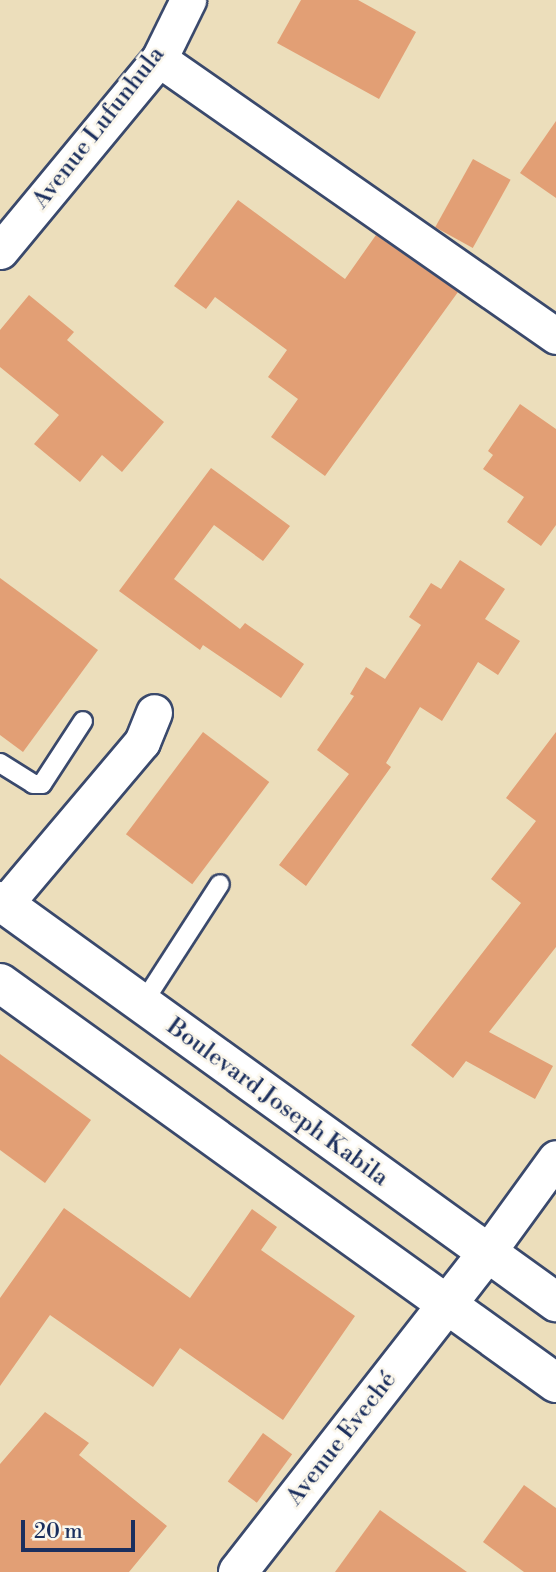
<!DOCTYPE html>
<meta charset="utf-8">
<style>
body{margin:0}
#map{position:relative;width:556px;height:1572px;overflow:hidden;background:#ecdebb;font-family:"Libre Bodoni",serif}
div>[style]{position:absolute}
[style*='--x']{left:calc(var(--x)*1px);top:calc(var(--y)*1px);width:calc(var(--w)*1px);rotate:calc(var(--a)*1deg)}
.building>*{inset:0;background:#e29f75;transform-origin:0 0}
.roads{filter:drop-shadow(2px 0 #3a496c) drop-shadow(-2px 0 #3a496c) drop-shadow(0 2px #3a496c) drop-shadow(0 -2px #3a496c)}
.service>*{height:18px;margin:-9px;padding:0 9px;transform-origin:9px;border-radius:9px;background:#fff}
.minor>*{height:35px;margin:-17.5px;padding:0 17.5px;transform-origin:17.5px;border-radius:17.5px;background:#fff}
.tertiary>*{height:38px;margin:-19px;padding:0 19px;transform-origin:19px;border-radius:19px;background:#fff}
span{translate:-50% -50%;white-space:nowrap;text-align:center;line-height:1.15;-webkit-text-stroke:5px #fbf7ec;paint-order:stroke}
.street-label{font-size:24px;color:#1b2f5e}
.scale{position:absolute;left:21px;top:1520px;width:114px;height:32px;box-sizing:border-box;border:4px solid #1b2f5e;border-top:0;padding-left:9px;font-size:21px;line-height:24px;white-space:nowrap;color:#1b2f5e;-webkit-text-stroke:5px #fbf7ec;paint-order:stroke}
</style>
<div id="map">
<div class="building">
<div style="clip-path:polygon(301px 0,358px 0,416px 32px,379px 99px,277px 43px)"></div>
<div style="clip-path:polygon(556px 121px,556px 198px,520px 173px)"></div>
<div style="left:473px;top:159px;width:43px;height:78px;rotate:29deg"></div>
<div style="clip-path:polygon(238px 200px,345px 279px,376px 235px,458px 292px,325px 476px,271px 437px,298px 399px,268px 377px,287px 350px,215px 297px,206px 309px,174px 286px)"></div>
<div style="clip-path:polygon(29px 295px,74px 332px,67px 340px,164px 422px,122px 472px,102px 455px,80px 482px,34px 444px,59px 415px,0 367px,0 330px)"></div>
<div style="clip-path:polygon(520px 404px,556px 429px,556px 525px,541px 546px,507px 522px,524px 497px,483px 469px,493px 455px,488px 451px)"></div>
<div style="clip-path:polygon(211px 468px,290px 526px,263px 561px,214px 525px,174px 579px,240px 629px,245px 623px,304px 664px,281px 698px,203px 645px,200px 650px,119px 591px)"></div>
<div style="clip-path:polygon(460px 560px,505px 589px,485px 619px,520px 641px,498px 675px,478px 662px,442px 721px,420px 707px,386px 763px,391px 767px,306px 886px,279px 865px,349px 774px,317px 750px,354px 696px,350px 694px,366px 667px,385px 679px,421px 625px,409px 617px,431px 583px,441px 589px)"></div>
<div style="clip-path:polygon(0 578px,98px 650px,23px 752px,0 735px)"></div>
<div style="left:203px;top:732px;width:83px;height:128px;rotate:37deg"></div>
<div style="clip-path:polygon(556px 732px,556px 947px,489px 1032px,553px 1066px,535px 1099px,466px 1061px,453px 1078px,411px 1045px,521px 903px,491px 879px,536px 821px,506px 798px)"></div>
<div style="clip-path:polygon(0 1054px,91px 1120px,45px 1183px,0 1150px)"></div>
<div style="clip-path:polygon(64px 1208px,190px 1298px,252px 1209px,277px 1227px,261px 1250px,355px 1316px,283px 1420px,180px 1348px,153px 1387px,50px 1315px,0 1386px,0 1298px)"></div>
<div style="clip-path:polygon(45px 1412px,89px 1443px,79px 1455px,167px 1526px,129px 1572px,0 1572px,0 1464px)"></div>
<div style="left:263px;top:1433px;width:36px;height:60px;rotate:36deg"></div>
<div style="clip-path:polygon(524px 1485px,556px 1508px,556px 1572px,524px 1572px,483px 1542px)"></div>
<div style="clip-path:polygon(380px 1510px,467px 1572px,335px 1572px)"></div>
</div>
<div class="roads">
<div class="service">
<div style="--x:0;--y:763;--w:39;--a:32"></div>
<div style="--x:33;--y:784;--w:9;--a:0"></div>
<div style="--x:42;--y:784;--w:75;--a:-56.9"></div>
<div style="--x:141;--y:1006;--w:145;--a:-57.1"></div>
</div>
<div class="minor">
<div style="--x:159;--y:59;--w:484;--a:34.9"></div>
<div style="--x:0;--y:251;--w:249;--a:-50.4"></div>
<div style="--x:159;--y:59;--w:66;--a:-63.8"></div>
<div style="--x:5;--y:904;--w:212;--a:-49.8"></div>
<div style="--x:142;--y:742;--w:32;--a:-68"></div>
<div style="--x:487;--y:1253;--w:117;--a:-54"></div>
</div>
<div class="tertiary">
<div style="--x:0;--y:901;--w:686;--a:35.8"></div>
<div style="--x:0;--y:983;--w:685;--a:35.73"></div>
<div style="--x:238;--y:1572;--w:405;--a:-52"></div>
</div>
</div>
<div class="street-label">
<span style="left:99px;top:128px;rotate:-52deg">Avenue Lufunhula</span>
<span style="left:277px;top:1103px;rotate:36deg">Boulevard Joseph Kabila</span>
<span style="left:342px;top:1439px;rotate:-52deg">Avenue Eveché</span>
</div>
<div class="scale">20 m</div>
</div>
